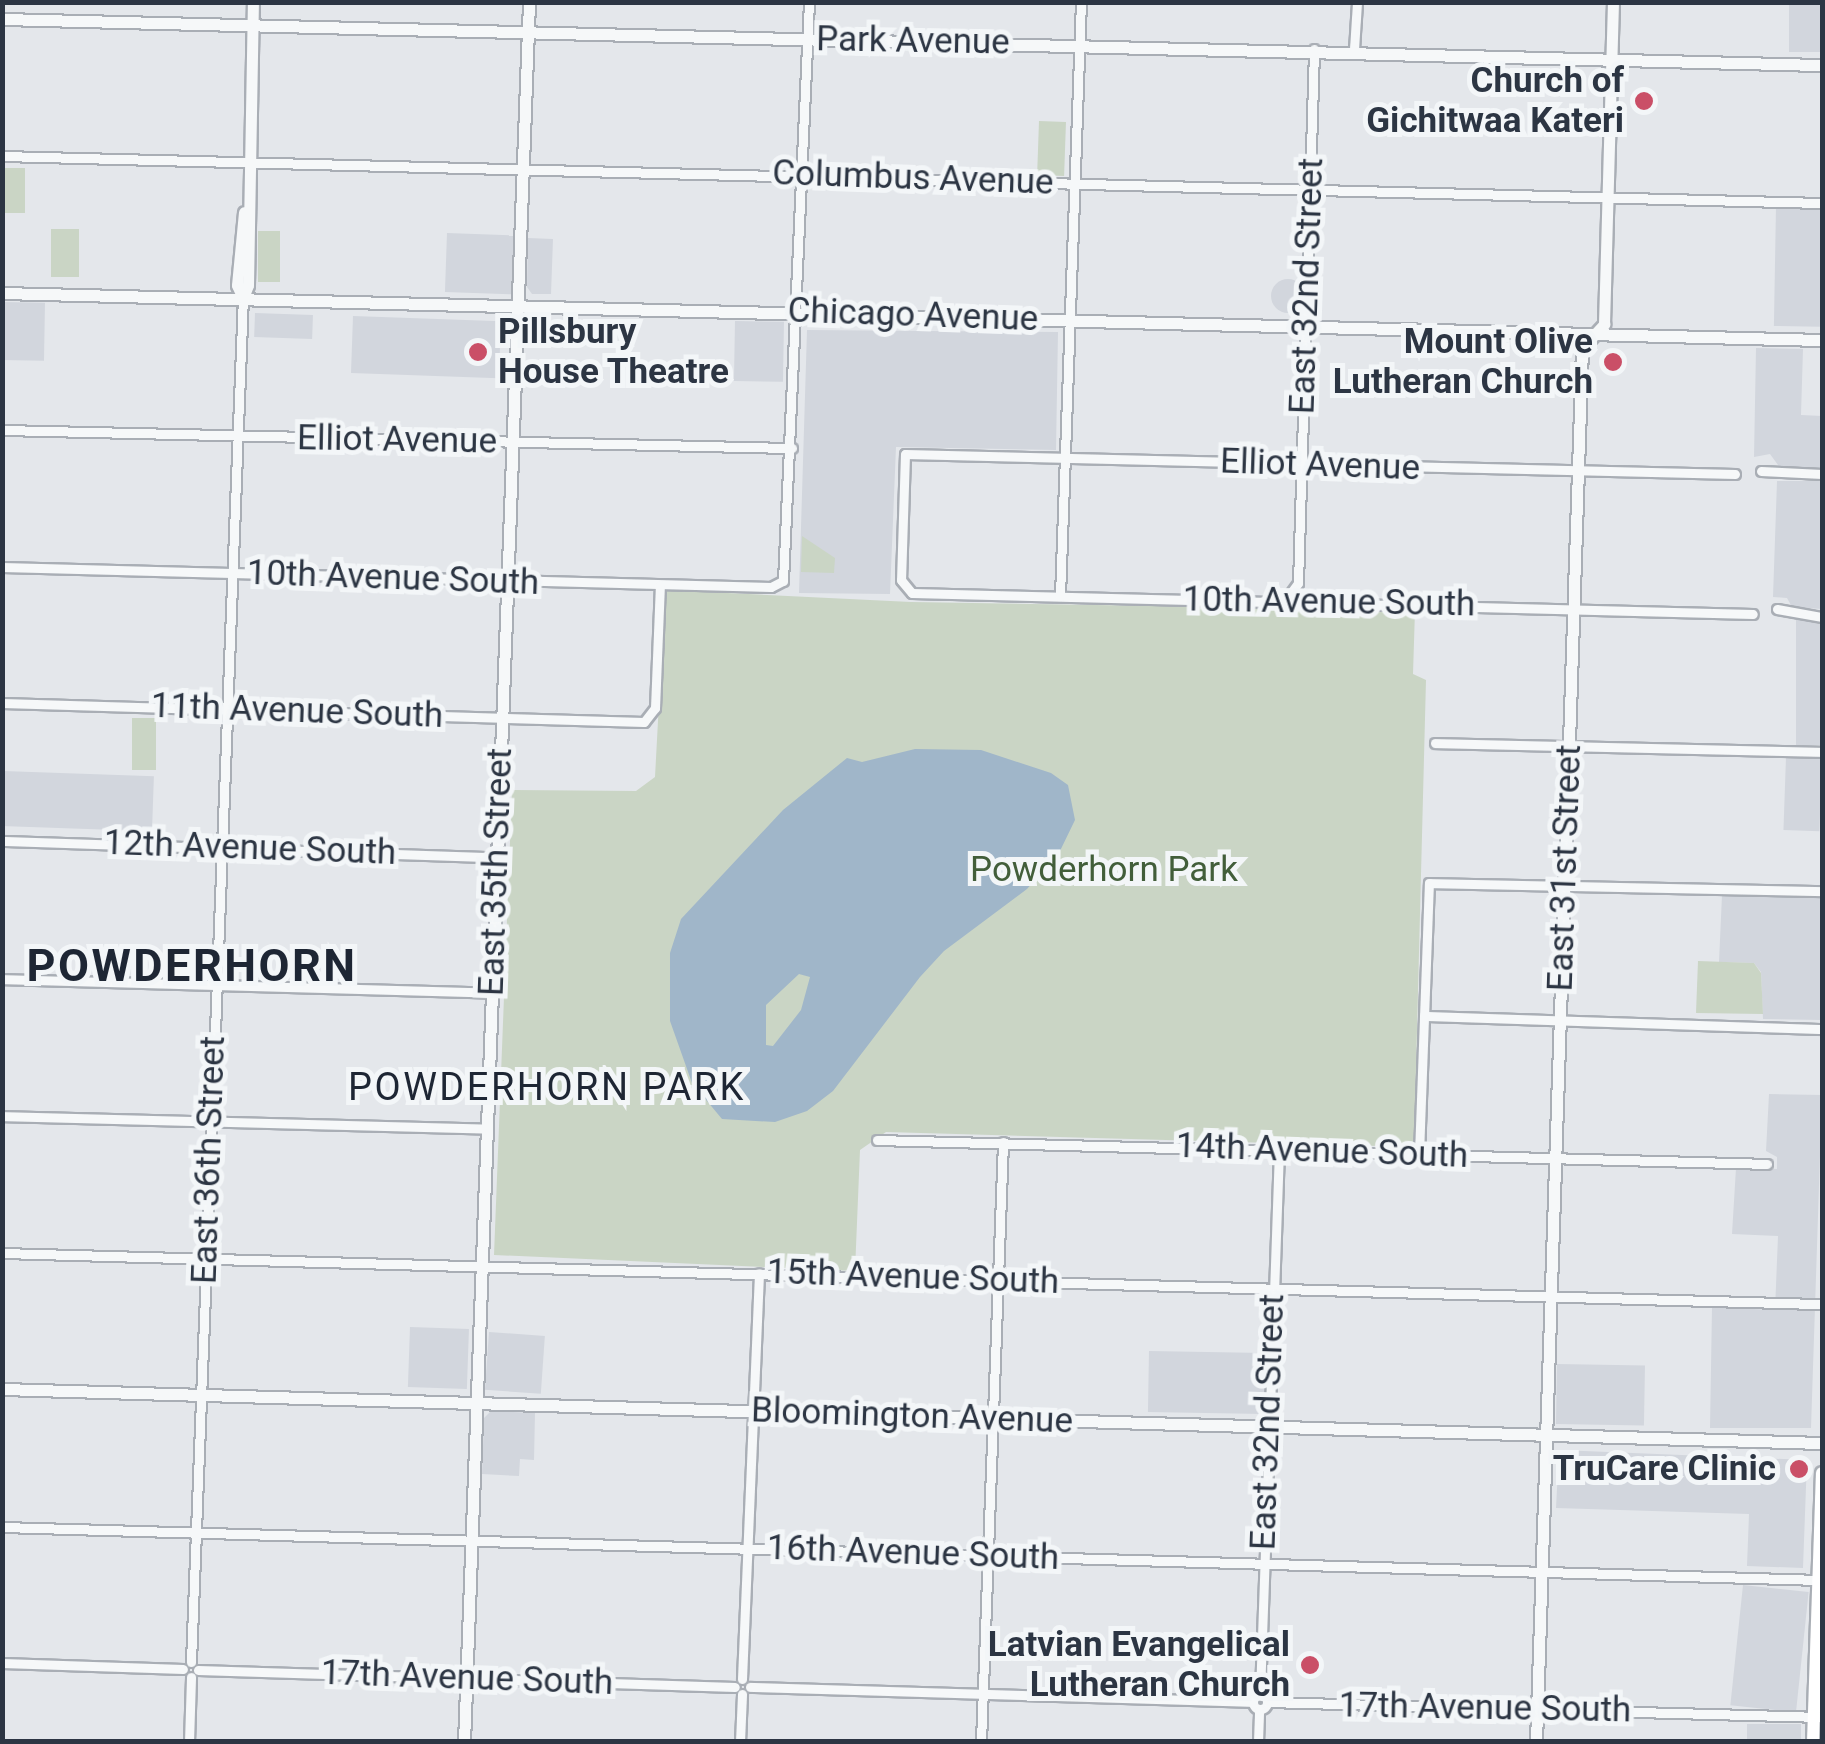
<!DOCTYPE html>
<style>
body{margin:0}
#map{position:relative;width:1825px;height:1744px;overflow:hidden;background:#e4e7eb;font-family:Roboto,sans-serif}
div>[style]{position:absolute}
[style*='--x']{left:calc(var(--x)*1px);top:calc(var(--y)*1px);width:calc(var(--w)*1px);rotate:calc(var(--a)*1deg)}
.built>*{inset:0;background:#d2d6dd;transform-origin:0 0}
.round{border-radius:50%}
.green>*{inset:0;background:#cad5c5;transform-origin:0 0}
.water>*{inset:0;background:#a0b6c9}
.roads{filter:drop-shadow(2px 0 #a9aeb5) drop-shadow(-2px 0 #a9aeb5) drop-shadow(0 2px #a9aeb5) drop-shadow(0 -2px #a9aeb5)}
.minor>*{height:9px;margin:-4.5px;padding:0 4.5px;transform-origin:4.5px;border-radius:4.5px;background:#f6f8f9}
.minor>.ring{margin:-4.5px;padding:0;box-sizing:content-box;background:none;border:9px solid #f6f8f9;border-radius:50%}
.tertiary>*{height:11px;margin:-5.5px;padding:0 5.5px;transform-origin:5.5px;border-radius:5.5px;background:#f6f8f9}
.secondary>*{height:12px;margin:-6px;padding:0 6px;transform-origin:6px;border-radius:6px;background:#fff}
.dots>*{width:28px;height:28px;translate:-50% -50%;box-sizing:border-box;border:5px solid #f3f6f8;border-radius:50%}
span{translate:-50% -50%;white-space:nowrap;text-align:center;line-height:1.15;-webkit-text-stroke:10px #f3f6f8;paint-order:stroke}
.street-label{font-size:35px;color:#2c3543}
.poi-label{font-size:35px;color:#2c3543;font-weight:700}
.right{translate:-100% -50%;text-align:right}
.left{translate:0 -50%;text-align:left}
.park-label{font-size:35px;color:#425e3a}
.neighbourhood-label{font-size:38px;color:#1e2634;letter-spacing:2.5px}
.district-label{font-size:45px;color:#1e2634;font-weight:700;letter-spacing:2.5px}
.frame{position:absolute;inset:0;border:5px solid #2c3543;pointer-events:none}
</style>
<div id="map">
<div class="built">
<div style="left:1789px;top:3px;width:33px;height:49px"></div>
<div style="left:1776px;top:206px;width:46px;height:120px;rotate:1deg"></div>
<div style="left:447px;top:233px;width:67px;height:59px;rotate:2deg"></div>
<div style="clip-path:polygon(528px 238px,553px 239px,551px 294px,532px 294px,527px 287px)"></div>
<div class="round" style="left:1271px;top:279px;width:34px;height:34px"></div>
<div style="left:2px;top:302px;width:43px;height:58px;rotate:1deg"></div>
<div style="left:255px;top:313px;width:58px;height:24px;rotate:2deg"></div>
<div style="left:353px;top:316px;width:148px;height:57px;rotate:2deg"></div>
<div style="left:735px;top:321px;width:49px;height:60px;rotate:1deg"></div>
<div style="clip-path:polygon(807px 330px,1058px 332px,1056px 450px,896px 447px,890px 594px,799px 593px)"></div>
<div style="clip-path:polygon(1756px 348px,1803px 349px,1801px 415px,1822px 416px,1822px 468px,1781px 469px,1770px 454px,1754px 457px)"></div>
<div style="clip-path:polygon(1777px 481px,1822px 481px,1822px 609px,1792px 607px,1787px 598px,1773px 597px)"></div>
<div style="left:1796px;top:620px;width:26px;height:125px"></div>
<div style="left:1786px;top:757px;width:36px;height:73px;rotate:2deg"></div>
<div style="left:3px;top:771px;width:151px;height:55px;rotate:2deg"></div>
<div style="clip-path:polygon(1722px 895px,1822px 897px,1822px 1020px,1763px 1019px,1761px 972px,1754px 963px,1719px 962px)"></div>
<div style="clip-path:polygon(1769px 1094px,1822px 1095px,1811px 1428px,1710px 1428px,1712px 1307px,1775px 1310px,1778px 1236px,1732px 1234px,1736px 1168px,1777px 1169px,1777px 1157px,1766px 1151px)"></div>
<div style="left:410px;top:1327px;width:59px;height:60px;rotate:2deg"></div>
<div style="left:489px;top:1332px;width:56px;height:58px;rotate:4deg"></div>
<div style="left:1149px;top:1351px;width:116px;height:61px;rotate:1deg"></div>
<div style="left:1557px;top:1364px;width:88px;height:60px;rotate:1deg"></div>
<div style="clip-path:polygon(491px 1411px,535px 1413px,534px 1460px,520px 1459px,519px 1476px,482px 1474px,484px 1418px)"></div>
<div style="clip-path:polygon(1559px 1450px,1807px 1460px,1803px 1568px,1747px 1566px,1749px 1514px,1556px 1508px)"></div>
<div style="left:1743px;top:1585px;width:66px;height:121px;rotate:6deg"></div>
<div style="left:1747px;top:1724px;width:54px;height:17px"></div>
</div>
<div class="green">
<div style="left:1039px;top:121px;width:27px;height:54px;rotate:2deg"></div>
<div style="left:3px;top:168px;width:22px;height:45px"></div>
<div style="left:51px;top:229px;width:28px;height:48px"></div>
<div style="left:258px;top:231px;width:22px;height:51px"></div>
<div style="clip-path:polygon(802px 536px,835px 558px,834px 573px,801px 572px)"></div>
<div style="clip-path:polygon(665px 590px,911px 602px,1415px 610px,1413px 674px,1426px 680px,1414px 1147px,886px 1132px,860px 1150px,855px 1271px,494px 1255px,512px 790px,636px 791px,655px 777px)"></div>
<div style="left:132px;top:718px;width:24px;height:52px"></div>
<div style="clip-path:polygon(1698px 961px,1754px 963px,1761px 973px,1763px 1014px,1696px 1013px)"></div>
</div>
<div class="water">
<div style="clip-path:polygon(evenodd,915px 749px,981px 750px,1051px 773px,1068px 785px,1075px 820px,1059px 853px,1027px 889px,944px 951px,920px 977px,833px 1091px,807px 1111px,775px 1122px,722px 1119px,692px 1083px,670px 1021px,670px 953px,681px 919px,783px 810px,847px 758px,862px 762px,915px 749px,799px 974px,810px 977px,801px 1010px,773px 1046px,766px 1045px,766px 1005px,799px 974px)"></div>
</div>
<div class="roads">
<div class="minor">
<div style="--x:1354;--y:49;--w:47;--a:-86.3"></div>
<div style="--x:2;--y:156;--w:1821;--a:1.48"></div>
<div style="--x:2;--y:430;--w:790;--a:1.31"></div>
<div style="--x:1761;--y:471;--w:61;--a:2.8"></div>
<div style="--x:1735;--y:474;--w:830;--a:-178.62"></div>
<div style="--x:905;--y:454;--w:126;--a:91.8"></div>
<div style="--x:901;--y:580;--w:17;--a:50"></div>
<div style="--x:912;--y:593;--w:841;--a:1.43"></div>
<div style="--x:2;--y:567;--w:769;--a:1.49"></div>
<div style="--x:771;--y:587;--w:13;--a:-27"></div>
<div style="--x:783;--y:581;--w:580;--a:-87.43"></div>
<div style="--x:1060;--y:596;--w:594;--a:-87.98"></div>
<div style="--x:1285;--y:601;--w:22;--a:-54"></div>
<div style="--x:1298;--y:583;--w:534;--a:-88.28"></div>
<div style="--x:1777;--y:609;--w:46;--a:10.1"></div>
<div style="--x:2;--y:703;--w:642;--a:1.7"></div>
<div style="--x:644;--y:722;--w:18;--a:-52"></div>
<div style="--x:655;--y:708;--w:123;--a:-87.7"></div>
<div style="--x:1435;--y:743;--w:387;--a:1.3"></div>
<div style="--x:2;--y:841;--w:494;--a:1.9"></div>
<div style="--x:2;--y:979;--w:489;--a:1.6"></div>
<div style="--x:1424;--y:1016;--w:398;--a:1.9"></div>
<div style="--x:2;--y:1116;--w:485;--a:1.5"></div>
<div style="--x:877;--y:1140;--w:890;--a:1.54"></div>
<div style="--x:1419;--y:1154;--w:271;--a:-87.9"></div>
<div style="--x:1429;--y:883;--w:393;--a:1.2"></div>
<div style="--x:2;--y:1253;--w:1821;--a:1.61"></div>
<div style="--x:2;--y:1527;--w:1821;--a:1.67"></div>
<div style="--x:191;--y:1662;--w:1365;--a:-87.82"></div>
<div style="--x:2;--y:1663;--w:181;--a:1.9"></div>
<div style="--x:198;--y:1670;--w:537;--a:1.81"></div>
<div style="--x:742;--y:1679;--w:406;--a:-87.6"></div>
<div style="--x:750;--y:1687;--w:502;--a:1.71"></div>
<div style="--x:1260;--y:1694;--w:544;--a:-88"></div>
<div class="ring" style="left:1253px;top:1695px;width:5px;height:5px"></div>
<div style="--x:1267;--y:1702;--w:555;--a:1.55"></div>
<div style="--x:189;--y:1742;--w:65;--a:-88.2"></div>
<div style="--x:740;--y:1742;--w:48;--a:-87.6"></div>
<div style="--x:981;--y:1742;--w:600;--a:-87.9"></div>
<div style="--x:1258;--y:1742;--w:33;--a:-88"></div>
</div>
<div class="tertiary">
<div style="--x:2;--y:19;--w:1821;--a:1.45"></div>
<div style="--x:2;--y:293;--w:1821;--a:1.48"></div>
<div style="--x:243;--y:298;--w:14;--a:-69"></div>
<div style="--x:248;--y:285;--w:283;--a:-89"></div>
<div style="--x:243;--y:298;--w:14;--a:-115"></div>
<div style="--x:237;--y:285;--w:73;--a:-84.5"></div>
<div style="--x:2;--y:1389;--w:1821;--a:1.7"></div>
<div style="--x:464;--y:1742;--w:1741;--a:-87.86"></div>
<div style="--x:1536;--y:1742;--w:1395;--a:-88.11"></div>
<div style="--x:1582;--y:348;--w:33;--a:-47"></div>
<div style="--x:1604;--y:324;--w:322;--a:-88.4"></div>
</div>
<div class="secondary">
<div style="--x:1813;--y:1742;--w:269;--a:-88.1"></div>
</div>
</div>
<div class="dots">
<div style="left:1644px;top:101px;background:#ca4f67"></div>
<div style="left:478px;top:352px;background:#ca4f67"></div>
<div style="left:1613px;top:362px;background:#ca4f67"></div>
<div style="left:1799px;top:1469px;background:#ca4f67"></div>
<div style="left:1310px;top:1665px;background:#ca4f67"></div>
</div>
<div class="street-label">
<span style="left:913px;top:41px;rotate:1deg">Park Avenue</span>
<span style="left:913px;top:178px;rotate:2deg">Columbus Avenue</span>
<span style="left:1307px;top:286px;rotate:-88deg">East 32nd Street</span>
<span style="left:913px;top:315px;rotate:2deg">Chicago Avenue</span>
<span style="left:397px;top:440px;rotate:1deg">Elliot Avenue</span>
<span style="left:1320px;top:465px;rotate:2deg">Elliot Avenue</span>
<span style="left:393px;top:578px;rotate:2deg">10th Avenue South</span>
<span style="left:1329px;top:602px;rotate:1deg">10th Avenue South</span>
<span style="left:297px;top:711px;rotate:2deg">11th Avenue South</span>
<span style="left:250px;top:848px;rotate:2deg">12th Avenue South</span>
<span style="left:1565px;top:868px;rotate:-88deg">East 31st Street</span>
<span style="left:496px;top:872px;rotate:-88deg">East 35th Street</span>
<span style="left:1322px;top:1151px;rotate:2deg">14th Avenue South</span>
<span style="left:209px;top:1160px;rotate:-88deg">East 36th Street</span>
<span style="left:913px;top:1277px;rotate:2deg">15th Avenue South</span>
<span style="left:912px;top:1416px;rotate:2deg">Bloomington Avenue</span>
<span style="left:1268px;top:1422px;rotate:-88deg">East 32nd Street</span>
<span style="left:913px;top:1553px;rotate:2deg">16th Avenue South</span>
<span style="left:467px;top:1678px;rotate:2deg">17th Avenue South</span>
<span style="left:1485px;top:1708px;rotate:1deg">17th Avenue South</span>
</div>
<div class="poi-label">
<span class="right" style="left:1624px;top:101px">Church of<br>Gichitwaa Kateri</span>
<span class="left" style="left:498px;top:352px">Pillsbury<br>House Theatre</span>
<span class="right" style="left:1593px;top:362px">Mount Olive<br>Lutheran Church</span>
<span class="right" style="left:1776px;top:1469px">TruCare Clinic</span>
<span class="right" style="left:1290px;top:1665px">Latvian Evangelical<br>Lutheran Church</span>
</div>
<div class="park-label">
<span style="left:1104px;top:870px">Powderhorn Park</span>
</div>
<div class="neighbourhood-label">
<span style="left:547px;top:1088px">POWDERHORN PARK</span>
</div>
<div class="district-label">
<span style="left:192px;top:966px">POWDERHORN</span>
</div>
<div class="frame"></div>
</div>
